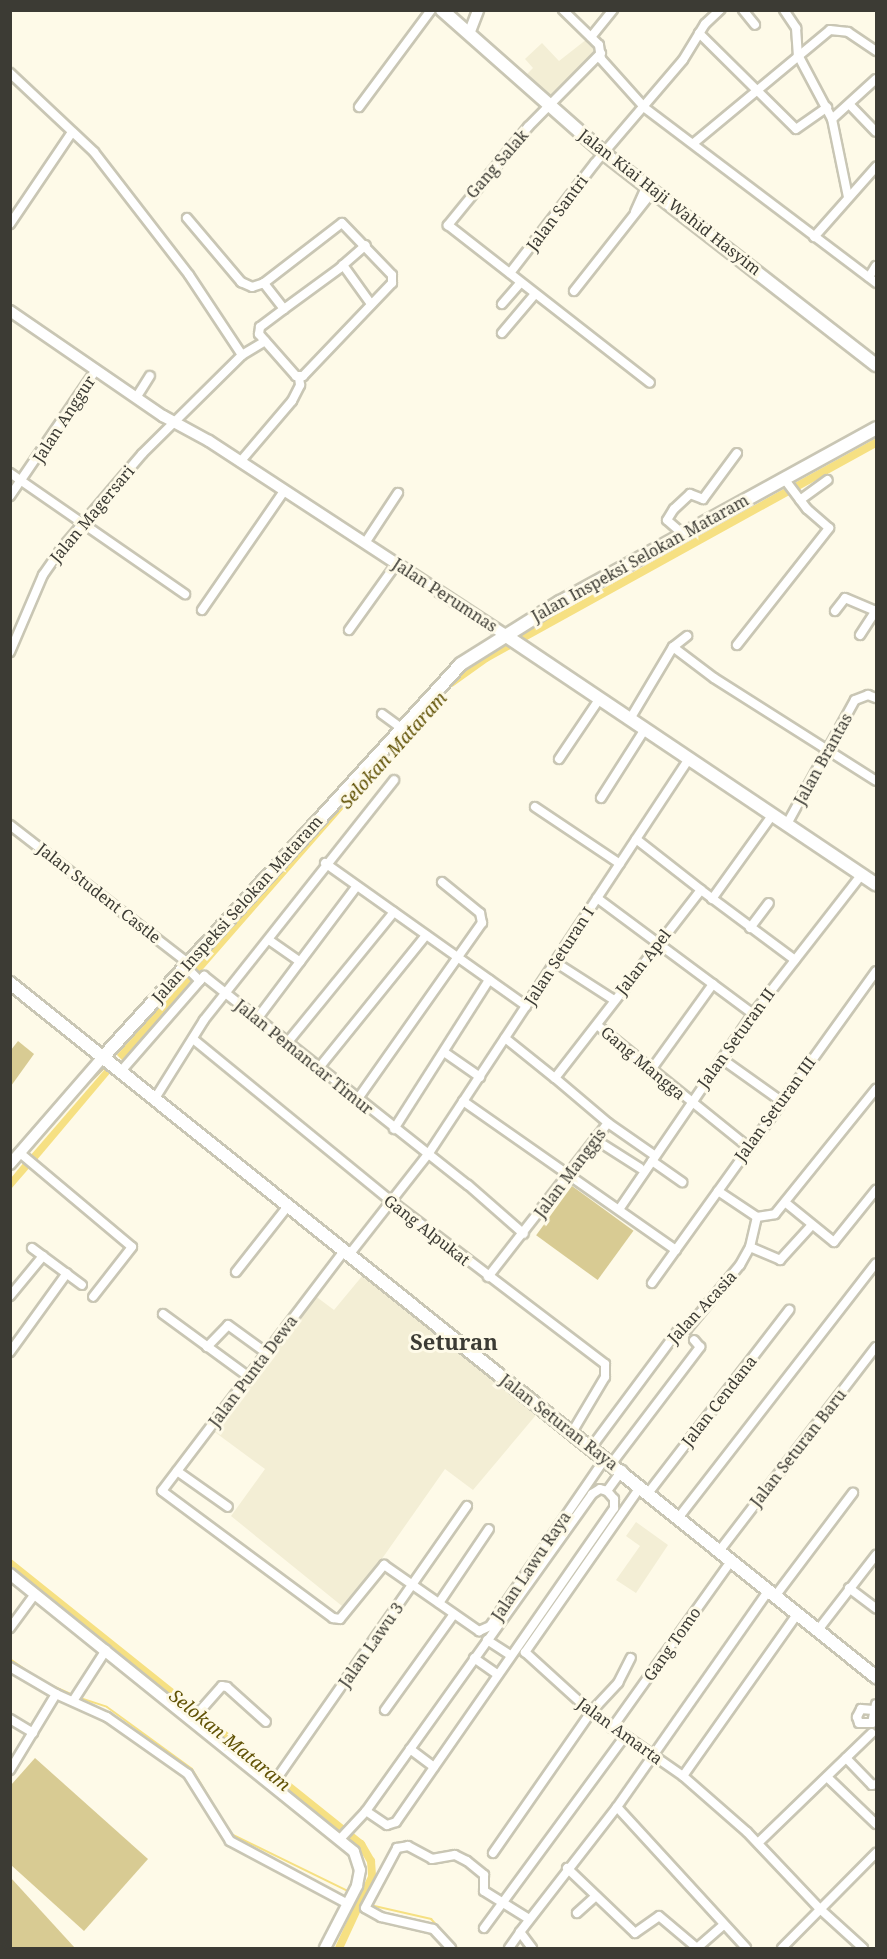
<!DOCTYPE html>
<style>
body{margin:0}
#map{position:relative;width:887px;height:1959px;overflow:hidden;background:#fefae8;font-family:"Noto Serif",serif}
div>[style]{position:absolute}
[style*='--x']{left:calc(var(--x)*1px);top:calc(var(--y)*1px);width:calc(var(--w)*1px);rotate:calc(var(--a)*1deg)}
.built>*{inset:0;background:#f3eed5}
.green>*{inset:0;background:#d8cb93;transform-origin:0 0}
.water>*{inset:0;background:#f6e082}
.stream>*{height:2px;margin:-1px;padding:0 1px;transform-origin:1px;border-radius:1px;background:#f6e082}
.canal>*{height:8px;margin:-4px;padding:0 4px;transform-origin:4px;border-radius:4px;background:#f6e082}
.roads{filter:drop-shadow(2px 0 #c9c6b4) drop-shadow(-2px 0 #c9c6b4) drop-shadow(0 2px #c9c6b4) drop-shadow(0 -2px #c9c6b4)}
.minor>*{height:8px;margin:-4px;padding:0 4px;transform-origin:4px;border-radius:4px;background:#fff}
.tertiary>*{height:10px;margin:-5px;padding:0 5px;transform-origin:5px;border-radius:5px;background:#fff}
.secondary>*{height:12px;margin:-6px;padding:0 6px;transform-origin:6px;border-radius:6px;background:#fff}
span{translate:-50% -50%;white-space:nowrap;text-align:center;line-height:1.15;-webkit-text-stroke:6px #fefae8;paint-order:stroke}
.street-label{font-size:16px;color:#3c3b34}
.water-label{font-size:18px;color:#615205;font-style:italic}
.district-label{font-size:22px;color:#3c3b34;font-weight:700}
.frame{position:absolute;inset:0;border:12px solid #3c3b34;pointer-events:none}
</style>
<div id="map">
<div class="built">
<div style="clip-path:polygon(587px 39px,600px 54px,550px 104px,524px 77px,533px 68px,525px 59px,542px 43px,559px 61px)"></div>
<div style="clip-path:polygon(363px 1275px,536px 1415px,473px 1490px,445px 1469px,379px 1563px,342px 1606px,231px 1516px,265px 1469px,212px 1430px,314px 1295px,334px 1310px)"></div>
<div style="clip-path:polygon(636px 1522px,668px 1545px,636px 1593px,616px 1580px,640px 1546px,626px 1536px)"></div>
</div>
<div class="green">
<div style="clip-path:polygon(185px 972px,189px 976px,154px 1015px,117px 1055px,114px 1053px)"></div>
<div style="clip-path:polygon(18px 1041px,34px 1054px,11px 1086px,11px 1050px)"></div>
<div style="left:103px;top:1065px;width:4px;height:116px;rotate:45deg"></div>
<div style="left:572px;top:1186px;width:76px;height:61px;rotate:36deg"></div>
<div style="clip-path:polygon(35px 1758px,148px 1859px,84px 1931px,11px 1865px,11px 1785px)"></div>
<div style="clip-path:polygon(10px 1878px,11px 1878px,75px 1948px,11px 1948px)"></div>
</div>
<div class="water">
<div style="clip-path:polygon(189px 976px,194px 980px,123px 1061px,117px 1055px)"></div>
<div style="clip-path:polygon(106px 1068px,111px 1072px,36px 1161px,30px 1156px)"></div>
<div style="clip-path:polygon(25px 1161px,31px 1166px,11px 1189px,11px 1178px)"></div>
</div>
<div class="stream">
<div style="--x:10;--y:1659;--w:33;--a:35"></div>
<div style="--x:44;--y:1682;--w:34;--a:24"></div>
<div style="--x:80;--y:1698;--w:28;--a:18"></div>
<div style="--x:107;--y:1707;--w:105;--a:36.1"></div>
<div style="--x:192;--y:1769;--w:76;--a:59"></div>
<div style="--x:231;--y:1834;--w:132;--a:26"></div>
<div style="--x:370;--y:1905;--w:63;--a:12.9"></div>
<div style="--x:431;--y:1919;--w:39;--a:48"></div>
</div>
<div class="canal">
<div style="--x:451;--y:683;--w:43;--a:-35.5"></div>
<div style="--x:486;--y:658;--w:445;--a:-28.9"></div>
<div style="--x:189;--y:979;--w:287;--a:-48.8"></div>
<div style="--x:10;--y:1563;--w:450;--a:38.7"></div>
<div style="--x:361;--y:1844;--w:20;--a:60"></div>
<div style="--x:371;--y:1861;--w:16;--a:86"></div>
<div style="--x:372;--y:1877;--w:78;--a:114.9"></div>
</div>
<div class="roads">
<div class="minor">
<div style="--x:563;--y:10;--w:50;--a:44.2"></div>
<div style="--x:599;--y:45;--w:14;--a:82"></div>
<div style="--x:601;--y:59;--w:66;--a:48.1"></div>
<div style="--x:645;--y:108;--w:290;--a:37.1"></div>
<div style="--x:743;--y:10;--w:19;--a:51"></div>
<div style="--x:784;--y:10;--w:22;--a:56"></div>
<div style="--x:796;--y:28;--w:27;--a:86"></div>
<div style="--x:798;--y:55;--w:72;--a:62"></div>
<div style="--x:832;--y:119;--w:80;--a:78.4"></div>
<div style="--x:699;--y:33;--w:136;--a:44.7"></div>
<div style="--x:796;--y:129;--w:38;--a:-35"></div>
<div style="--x:591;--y:37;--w:35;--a:-51"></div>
<div style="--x:601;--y:53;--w:104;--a:134.6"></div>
<div style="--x:528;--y:127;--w:127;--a:129.2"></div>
<div style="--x:448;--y:225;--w:256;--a:38"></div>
<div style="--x:10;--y:73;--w:115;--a:43.2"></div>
<div style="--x:94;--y:152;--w:155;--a:52.3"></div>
<div style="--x:189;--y:275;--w:96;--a:56.5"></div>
<div style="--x:850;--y:105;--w:37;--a:46"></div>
<div style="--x:359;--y:107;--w:121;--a:-53.4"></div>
<div style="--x:832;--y:119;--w:59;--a:-42.3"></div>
<div style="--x:695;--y:142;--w:175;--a:-39.7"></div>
<div style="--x:830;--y:30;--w:18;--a:6"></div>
<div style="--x:848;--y:32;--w:34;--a:34"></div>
<div style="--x:635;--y:212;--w:30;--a:-66"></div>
<div style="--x:187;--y:218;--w:84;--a:49.8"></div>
<div style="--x:241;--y:282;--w:12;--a:24"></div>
<div style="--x:252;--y:287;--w:13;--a:-18"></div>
<div style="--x:10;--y:224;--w:111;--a:-56"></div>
<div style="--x:814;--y:237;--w:94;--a:-48.5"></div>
<div style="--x:343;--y:265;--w:30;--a:-41"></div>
<div style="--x:510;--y:273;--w:139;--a:-52.3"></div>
<div style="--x:595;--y:163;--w:135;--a:-49.5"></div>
<div style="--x:683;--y:60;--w:42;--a:-58.6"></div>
<div style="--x:705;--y:24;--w:21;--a:-43"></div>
<div style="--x:869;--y:277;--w:13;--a:-58"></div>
<div style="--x:574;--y:291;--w:127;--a:-51.7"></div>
<div style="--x:502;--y:304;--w:28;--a:-49"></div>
<div style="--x:284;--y:309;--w:33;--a:-128"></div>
<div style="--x:264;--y:283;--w:98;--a:-37.6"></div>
<div style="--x:342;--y:223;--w:72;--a:46.1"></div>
<div style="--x:392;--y:275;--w:8;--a:90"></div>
<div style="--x:392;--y:283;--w:129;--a:133.7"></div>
<div style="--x:303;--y:376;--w:7;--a:180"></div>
<div style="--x:296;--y:376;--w:56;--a:-131.4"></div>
<div style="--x:259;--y:334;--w:7;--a:-82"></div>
<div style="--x:260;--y:327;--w:30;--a:-37"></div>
<div style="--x:284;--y:309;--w:69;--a:-36.2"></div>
<div style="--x:340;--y:268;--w:4;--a:-45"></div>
<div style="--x:343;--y:265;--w:48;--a:54.3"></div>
<div style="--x:502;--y:333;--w:51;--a:-49.8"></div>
<div style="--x:136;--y:398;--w:26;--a:-58"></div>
<div style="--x:240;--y:462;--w:80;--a:-49.6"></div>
<div style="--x:292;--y:401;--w:18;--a:-63"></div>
<div style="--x:300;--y:385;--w:8;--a:-97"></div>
<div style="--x:10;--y:473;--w:213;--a:34.7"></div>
<div style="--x:10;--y:496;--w:153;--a:-55.7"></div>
<div style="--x:800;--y:500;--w:34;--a:-36"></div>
<div style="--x:683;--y:534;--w:21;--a:-139"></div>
<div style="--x:667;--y:520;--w:13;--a:-58"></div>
<div style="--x:674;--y:509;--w:22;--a:-43"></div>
<div style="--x:690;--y:494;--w:14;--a:21"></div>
<div style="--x:703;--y:499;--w:57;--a:-53.5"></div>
<div style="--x:365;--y:543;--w:60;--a:-56.6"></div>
<div style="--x:202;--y:610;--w:145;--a:-55.4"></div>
<div style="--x:835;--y:611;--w:16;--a:-52"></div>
<div style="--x:845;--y:598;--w:34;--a:23"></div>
<div style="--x:349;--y:630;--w:82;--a:-54.4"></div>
<div style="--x:860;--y:635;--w:30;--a:-57"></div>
<div style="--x:737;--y:645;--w:149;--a:-51.8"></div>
<div style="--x:829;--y:528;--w:29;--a:-139"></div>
<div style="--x:807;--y:509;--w:39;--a:-127"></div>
<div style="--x:673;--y:647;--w:51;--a:37.1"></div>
<div style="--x:714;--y:678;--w:192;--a:32.4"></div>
<div style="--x:10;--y:652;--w:84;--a:-66.8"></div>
<div style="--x:43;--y:575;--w:32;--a:-55"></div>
<div style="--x:61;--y:549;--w:125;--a:-49.5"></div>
<div style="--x:142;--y:454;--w:141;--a:-44.7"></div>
<div style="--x:242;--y:355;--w:27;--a:-31"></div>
<div style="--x:382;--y:714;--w:22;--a:36"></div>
<div style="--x:630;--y:719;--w:84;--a:-59.2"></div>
<div style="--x:673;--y:647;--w:18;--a:-38"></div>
<div style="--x:559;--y:759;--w:73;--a:-56.1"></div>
<div style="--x:601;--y:798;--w:82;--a:-57.5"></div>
<div style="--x:535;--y:807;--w:102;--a:33.8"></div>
<div style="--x:787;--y:824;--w:141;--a:-61.3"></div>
<div style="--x:855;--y:700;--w:14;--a:-21"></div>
<div style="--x:868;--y:695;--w:9;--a:21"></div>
<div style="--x:10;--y:825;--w:225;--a:37.8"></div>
<div style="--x:636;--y:839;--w:83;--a:38.1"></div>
<div style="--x:325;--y:863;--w:247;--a:35.4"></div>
<div style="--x:597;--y:898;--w:194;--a:36.6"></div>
<div style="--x:712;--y:899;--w:105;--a:-54.3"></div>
<div style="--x:750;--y:928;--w:31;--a:-53"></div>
<div style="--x:269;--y:940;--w:38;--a:35"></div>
<div style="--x:555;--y:962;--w:70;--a:32.8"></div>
<div style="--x:185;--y:966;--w:21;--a:45"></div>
<div style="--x:257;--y:1019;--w:166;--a:-53.1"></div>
<div style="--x:597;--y:1025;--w:194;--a:38.9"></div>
<div style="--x:505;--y:1038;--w:64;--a:38.7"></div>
<div style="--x:555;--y:1078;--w:238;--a:-52.2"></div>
<div style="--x:701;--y:890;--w:117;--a:36.7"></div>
<div style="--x:193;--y:1039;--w:256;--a:39.3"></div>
<div style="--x:391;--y:1201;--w:269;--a:37.3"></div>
<div style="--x:605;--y:1364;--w:13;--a:90"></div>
<div style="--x:605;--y:1377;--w:66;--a:120.8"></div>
<div style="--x:287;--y:1043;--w:169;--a:-50.8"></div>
<div style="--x:444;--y:1052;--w:44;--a:34.8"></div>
<div style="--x:722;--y:1059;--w:72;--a:35.4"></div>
<div style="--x:318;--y:1069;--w:172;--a:-51.1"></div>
<div style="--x:122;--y:1070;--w:125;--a:-48.9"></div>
<div style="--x:204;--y:976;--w:337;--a:38.4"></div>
<div style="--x:468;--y:1185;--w:74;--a:41.2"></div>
<div style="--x:651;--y:1070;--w:106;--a:-54.2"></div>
<div style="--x:555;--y:1078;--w:70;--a:40.3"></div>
<div style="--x:608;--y:1123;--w:56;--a:34.8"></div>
<div style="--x:154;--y:1100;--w:94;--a:-58"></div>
<div style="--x:204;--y:1020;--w:306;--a:-51.6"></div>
<div style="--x:357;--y:1100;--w:217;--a:-54.8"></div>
<div style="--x:482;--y:923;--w:10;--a:-101"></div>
<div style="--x:480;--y:913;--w:49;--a:-140.8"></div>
<div style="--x:463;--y:1101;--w:260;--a:35"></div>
<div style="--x:394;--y:1129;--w:177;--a:-57.5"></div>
<div style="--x:596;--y:1140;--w:52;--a:32.5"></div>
<div style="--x:20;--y:1153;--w:146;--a:40"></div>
<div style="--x:132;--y:1247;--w:63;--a:128"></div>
<div style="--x:652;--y:1161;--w:37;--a:35"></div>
<div style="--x:718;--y:1191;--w:47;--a:33.7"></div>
<div style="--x:757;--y:1217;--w:18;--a:-9"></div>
<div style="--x:775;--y:1214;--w:161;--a:-51.1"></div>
<div style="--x:786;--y:1203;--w:62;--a:39.1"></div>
<div style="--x:834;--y:1242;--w:67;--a:-51.1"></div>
<div style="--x:620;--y:1208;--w:235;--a:-55.6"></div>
<div style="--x:753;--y:1014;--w:177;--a:-52.1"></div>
<div style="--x:750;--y:1247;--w:33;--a:23"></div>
<div style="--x:780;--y:1260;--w:47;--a:-47.6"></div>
<div style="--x:32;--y:1248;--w:62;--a:36.5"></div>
<div style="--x:344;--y:1251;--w:301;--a:127.2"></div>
<div style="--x:162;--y:1491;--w:213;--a:36.6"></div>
<div style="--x:333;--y:1618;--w:7;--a:8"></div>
<div style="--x:340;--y:1619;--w:70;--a:-50.8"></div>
<div style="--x:384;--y:1565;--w:116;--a:34.8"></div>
<div style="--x:479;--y:1631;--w:12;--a:-24"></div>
<div style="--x:490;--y:1626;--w:201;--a:-55.5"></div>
<div style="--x:349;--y:1255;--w:130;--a:-51.9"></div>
<div style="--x:429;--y:1153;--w:473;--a:-56.6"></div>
<div style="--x:236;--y:1272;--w:84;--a:-51.8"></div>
<div style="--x:488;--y:1277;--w:195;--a:-52.1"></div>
<div style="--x:652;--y:1283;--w:384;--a:-54.3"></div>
<div style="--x:10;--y:1296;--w:52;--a:-50.5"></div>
<div style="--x:163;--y:1314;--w:107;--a:36.2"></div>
<div style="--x:207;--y:1347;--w:30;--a:-46"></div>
<div style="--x:228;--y:1325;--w:46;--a:36.1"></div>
<div style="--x:10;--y:1352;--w:97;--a:-54.2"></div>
<div style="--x:590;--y:1449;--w:149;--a:-53.4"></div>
<div style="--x:679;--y:1329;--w:8;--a:0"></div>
<div style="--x:687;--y:1329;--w:83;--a:-50.4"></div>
<div style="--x:740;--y:1265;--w:21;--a:-61"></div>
<div style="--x:750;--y:1247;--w:31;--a:-77"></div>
<div style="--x:612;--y:1463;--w:146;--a:-52.8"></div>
<div style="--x:700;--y:1347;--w:9;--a:-131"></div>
<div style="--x:177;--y:1471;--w:62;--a:35.2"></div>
<div style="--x:641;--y:1486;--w:203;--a:124.9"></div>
<div style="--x:525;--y:1652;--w:89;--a:42.3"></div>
<div style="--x:591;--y:1712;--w:112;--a:34.8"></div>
<div style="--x:683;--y:1776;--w:85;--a:41.2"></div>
<div style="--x:747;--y:1832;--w:106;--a:46.5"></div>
<div style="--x:820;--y:1909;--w:58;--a:42.2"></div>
<div style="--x:649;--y:1492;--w:230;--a:-52.4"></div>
<div style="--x:679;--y:1517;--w:321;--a:-52.2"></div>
<div style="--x:720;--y:1550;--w:256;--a:-52.5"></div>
<div style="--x:849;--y:1588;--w:34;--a:37"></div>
<div style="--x:776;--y:1595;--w:128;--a:-53"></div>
<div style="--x:439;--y:1603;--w:89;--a:-56"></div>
<div style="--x:10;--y:1628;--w:42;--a:-53.7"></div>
<div style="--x:818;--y:1630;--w:95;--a:-52.3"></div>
<div style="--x:487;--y:1640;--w:27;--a:33"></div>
<div style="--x:474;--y:1658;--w:29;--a:35"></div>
<div style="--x:10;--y:1667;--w:53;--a:30.4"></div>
<div style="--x:56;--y:1694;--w:56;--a:24.3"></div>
<div style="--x:107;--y:1717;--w:99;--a:35.1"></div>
<div style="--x:188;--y:1774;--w:79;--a:57.9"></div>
<div style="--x:230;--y:1841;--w:134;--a:28.1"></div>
<div style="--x:73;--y:1701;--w:61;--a:-57.1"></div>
<div style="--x:385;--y:1710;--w:118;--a:-54.3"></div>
<div style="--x:873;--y:1710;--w:12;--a:-175"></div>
<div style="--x:861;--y:1709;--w:9;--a:117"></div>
<div style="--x:857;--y:1717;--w:6;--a:72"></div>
<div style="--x:859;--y:1723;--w:13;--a:0"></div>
<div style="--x:872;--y:1723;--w:19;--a:-78"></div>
<div style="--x:10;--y:1719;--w:27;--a:31"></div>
<div style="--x:192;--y:1720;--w:45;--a:-48.6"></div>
<div style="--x:222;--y:1686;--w:5;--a:11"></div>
<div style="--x:227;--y:1687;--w:52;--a:41.9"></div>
<div style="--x:612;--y:1728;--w:206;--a:-54.5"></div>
<div style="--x:410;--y:1749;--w:30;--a:37"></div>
<div style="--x:846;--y:1758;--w:37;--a:46"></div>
<div style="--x:872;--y:1785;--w:4;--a:-14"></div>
<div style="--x:10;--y:1770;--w:89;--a:-58.8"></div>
<div style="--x:683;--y:1776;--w:199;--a:-54.8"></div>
<div style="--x:827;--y:1777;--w:68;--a:43.8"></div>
<div style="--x:273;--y:1784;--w:339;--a:-55.1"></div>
<div style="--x:617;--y:1807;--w:191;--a:47.5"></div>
<div style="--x:366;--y:1811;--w:25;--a:34"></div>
<div style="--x:387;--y:1825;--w:9;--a:-18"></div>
<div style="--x:396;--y:1822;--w:382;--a:-55.2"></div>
<div style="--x:614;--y:1508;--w:9;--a:-90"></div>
<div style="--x:614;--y:1499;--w:11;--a:-131"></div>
<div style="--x:607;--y:1491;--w:26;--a:-54"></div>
<div style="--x:340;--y:1839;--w:38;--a:-47"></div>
<div style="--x:366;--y:1811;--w:389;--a:-54.5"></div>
<div style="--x:592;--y:1494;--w:9;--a:-32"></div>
<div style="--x:600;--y:1489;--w:7;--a:16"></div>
<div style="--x:758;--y:1843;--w:158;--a:-44"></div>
<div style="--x:493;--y:1853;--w:172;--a:-55.2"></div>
<div style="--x:591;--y:1712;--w:40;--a:-47"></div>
<div style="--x:618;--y:1683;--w:28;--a:-63"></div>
<div style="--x:567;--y:1868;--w:94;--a:43.7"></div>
<div style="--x:635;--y:1933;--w:29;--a:-35"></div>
<div style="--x:659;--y:1916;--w:50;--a:40.1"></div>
<div style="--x:697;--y:1948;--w:35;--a:-41"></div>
<div style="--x:577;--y:1913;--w:25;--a:-42"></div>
<div style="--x:484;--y:1928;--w:238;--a:-53.7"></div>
<div style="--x:451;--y:1948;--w:26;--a:-133"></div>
<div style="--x:433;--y:1929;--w:53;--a:-167"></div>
<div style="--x:381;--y:1917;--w:18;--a:-151"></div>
<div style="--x:365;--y:1908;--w:68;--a:-61.9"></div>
<div style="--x:397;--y:1848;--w:11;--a:-10"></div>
<div style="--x:408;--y:1846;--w:27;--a:28"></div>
<div style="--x:432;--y:1859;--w:23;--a:-10"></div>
<div style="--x:455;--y:1855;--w:13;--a:27"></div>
<div style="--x:467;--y:1861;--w:22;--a:39"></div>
<div style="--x:484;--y:1875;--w:16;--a:90"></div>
<div style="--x:484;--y:1891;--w:53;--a:31.9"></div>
<div style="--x:509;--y:1948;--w:19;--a:-55"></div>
<div style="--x:532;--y:1948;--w:20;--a:-127"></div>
<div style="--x:520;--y:1932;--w:158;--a:-52.2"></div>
<div style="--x:617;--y:1807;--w:265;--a:-55"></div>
<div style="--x:782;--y:1948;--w:134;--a:-45.3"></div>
</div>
<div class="tertiary">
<div style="--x:469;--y:34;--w:26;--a:-69"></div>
<div style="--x:10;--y:311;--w:186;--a:34.5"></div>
<div style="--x:163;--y:416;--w:52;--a:28.5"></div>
<div style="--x:209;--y:441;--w:354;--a:33.2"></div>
<div style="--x:10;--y:1164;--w:143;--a:-49"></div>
<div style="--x:10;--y:1574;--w:442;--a:38.9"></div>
<div style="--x:354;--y:1852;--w:19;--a:72"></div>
<div style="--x:360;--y:1870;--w:16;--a:101"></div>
<div style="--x:357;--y:1886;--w:70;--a:117.3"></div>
</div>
<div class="secondary">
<div style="--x:442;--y:10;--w:219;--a:41.5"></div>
<div style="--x:606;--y:155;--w:342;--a:37.9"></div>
<div style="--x:505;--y:635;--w:447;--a:33.9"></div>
<div style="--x:10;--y:983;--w:1110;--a:38.71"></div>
<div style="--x:104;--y:1056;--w:530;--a:-47.68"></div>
<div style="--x:461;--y:664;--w:117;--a:-32.1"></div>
<div style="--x:560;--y:602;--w:361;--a:-28.8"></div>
</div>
</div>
<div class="street-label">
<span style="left:497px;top:164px;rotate:-49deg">Gang Salak</span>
<span style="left:670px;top:202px;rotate:38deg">Jalan Kiai Haji Wahid Hasyim</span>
<span style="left:557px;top:213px;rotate:-53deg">Jalan Santri</span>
<span style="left:64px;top:419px;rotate:-57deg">Jalan Anggur</span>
<span style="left:92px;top:514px;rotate:-50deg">Jalan Magersari</span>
<span style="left:640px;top:558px;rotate:-29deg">Jalan Inspeksi Selokan Mataram</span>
<span style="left:445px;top:595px;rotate:33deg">Jalan Perumnas</span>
<span style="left:823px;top:759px;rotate:-61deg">Jalan Brantas</span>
<span style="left:99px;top:893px;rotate:38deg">Jalan Student Castle</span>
<span style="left:237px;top:909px;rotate:-48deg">Jalan Inspeksi Selokan Mataram</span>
<span style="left:559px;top:956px;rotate:-57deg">Jalan Seturan I</span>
<span style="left:643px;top:962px;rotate:-52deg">Jalan Apel</span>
<span style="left:736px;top:1038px;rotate:-54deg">Jalan Seturan II</span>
<span style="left:304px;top:1057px;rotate:39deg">Jalan Pemancar Timur</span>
<span style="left:643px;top:1063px;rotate:40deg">Gang Mangga</span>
<span style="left:775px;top:1109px;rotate:-54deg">Jalan Seturan III</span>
<span style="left:570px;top:1173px;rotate:-53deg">Jalan Manggis</span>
<span style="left:427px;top:1230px;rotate:38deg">Gang Alpukat</span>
<span style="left:702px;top:1307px;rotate:-47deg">Jalan Acasia</span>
<span style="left:253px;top:1371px;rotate:-53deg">Jalan Punta Dewa</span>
<span style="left:719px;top:1401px;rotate:-52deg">Jalan Cendana</span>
<span style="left:559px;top:1422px;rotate:38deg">Jalan Seturan Raya</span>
<span style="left:798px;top:1448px;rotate:-52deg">Jalan Seturan Baru</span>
<span style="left:531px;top:1566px;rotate:-56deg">Jalan Lawu Raya</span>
<span style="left:672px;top:1644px;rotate:-55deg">Gang Tomo</span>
<span style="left:371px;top:1645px;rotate:-55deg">Jalan Lawu 3</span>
<span style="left:620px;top:1731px;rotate:36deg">Jalan Amarta</span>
</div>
<div class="water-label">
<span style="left:393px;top:750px;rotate:-48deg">Selokan Mataram</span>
<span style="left:230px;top:1740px;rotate:39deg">Selokan Mataram</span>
</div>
<div class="district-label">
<span style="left:454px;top:1342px">Seturan</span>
</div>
<div class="frame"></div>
</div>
